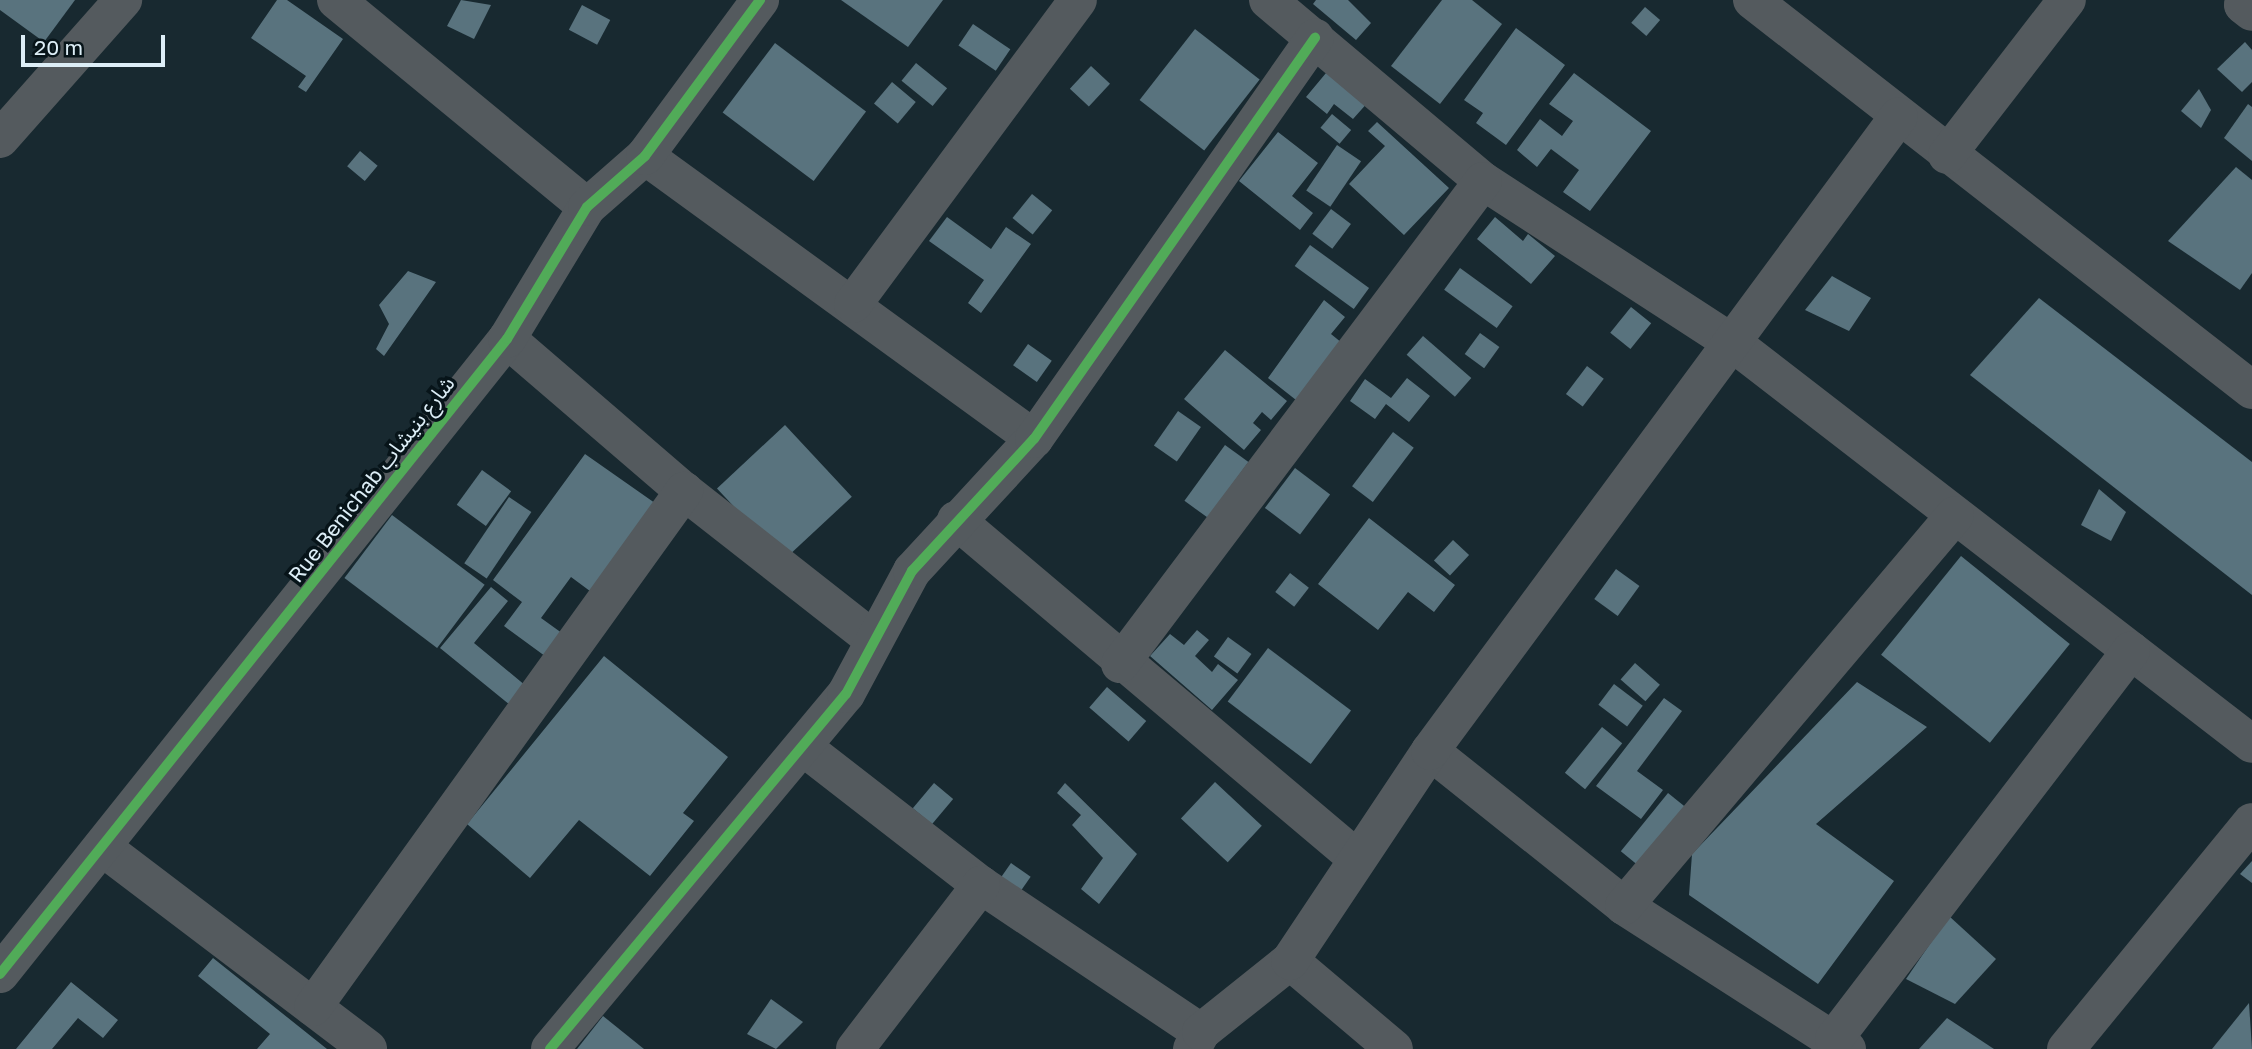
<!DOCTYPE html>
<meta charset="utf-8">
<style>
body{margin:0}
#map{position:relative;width:2252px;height:1049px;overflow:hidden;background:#182930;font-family:"Golos Text","Noto Sans Arabic",sans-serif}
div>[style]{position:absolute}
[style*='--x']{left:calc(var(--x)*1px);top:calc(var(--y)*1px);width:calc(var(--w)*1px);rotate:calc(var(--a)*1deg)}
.building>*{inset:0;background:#59737e;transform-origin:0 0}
.street>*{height:38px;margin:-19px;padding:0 19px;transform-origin:19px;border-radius:19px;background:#545a5e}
.cycleway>*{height:10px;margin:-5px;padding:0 5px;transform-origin:5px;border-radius:5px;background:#51ab58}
span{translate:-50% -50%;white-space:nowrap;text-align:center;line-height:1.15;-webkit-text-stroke:7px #071419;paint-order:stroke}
.street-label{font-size:21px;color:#ddeef7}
.scale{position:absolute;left:21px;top:35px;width:144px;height:32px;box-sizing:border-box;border:4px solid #ddeef7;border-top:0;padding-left:9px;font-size:21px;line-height:24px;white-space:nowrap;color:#ddeef7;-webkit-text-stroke:5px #071419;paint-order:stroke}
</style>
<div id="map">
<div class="building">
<div style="clip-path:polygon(0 0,75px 0,44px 42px,0 10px)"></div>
<div style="clip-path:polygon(277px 0,287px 0,343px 39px,306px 92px,298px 87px,306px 76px,251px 38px)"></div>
<div style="clip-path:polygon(461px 0,491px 5px,474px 39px,447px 26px)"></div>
<div style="clip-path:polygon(841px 0,943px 0,908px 47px)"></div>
<div style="clip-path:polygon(1316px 0,1348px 0,1371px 23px,1356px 40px,1313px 4px)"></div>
<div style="clip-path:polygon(1442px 0,1472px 0,1502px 24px,1440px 104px,1391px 66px)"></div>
<div style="left:582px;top:5px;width:32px;height:28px;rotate:28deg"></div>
<div style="left:1645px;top:7px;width:20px;height:21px;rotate:41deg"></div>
<div style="left:973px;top:24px;width:45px;height:26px;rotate:34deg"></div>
<div style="clip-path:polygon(1516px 28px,1565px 65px,1506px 145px,1476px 123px,1483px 113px,1464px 100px)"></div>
<div style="left:1195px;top:29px;width:82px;height:90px;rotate:38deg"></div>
<div style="clip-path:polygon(2245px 42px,2252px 50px,2252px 82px,2242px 92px,2217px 69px)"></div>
<div style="left:775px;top:43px;width:114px;height:87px;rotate:37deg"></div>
<div style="left:916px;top:63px;width:40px;height:23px;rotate:39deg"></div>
<div style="left:1091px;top:66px;width:26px;height:31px;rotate:43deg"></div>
<div style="clip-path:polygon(1331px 67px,1370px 100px,1353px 119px,1334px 104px,1327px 114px,1306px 97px)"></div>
<div style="clip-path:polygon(1574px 73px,1651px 131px,1590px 211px,1563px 192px,1579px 170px,1551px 149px,1537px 167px,1517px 150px,1540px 119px,1562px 136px,1573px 121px,1549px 104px)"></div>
<div style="left:892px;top:82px;width:31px;height:28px;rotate:40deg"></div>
<div style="clip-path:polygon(2199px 89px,2211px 110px,2201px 128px,2181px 111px)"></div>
<div style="clip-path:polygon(2248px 104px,2252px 107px,2252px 161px,2224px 138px)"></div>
<div style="left:1332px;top:114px;width:25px;height:18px;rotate:40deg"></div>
<div style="clip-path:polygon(1377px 122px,1449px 188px,1404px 235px,1349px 184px,1385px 146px,1368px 131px)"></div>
<div style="clip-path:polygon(1278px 132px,1318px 163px,1292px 196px,1313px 213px,1300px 230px,1239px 181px)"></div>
<div style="left:1337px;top:145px;width:29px;height:55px;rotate:34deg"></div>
<div style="left:360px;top:151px;width:23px;height:20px;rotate:40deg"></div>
<div style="clip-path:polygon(2236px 167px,2252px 180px,2252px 273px,2240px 290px,2168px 241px)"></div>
<div style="left:1032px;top:194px;width:26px;height:31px;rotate:39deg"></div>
<div style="left:1331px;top:209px;width:25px;height:31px;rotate:37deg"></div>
<div style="clip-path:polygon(947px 217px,991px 249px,1006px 227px,1031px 244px,981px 313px,968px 303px,984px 280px,929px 241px)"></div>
<div style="clip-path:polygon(1495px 217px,1523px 241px,1528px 234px,1555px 256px,1531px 284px,1477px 239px)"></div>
<div style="left:1310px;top:245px;width:73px;height:26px;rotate:36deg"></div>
<div style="left:1460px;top:268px;width:65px;height:27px;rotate:36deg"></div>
<div style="clip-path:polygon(408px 271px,436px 282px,384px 356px,376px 349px,389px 324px,379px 305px)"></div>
<div style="clip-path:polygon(1832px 276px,1871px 298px,1849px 331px,1805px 310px)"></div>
<div style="clip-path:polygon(2039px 298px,2252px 462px,2252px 595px,1970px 375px)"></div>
<div style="clip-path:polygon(1324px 300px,1345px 317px,1331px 334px,1342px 343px,1296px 400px,1268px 378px)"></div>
<div style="left:1631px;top:307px;width:26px;height:33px;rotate:39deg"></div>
<div style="left:1480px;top:333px;width:24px;height:26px;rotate:36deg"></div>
<div style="left:1423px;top:336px;width:64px;height:25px;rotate:41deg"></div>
<div style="left:1028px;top:344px;width:29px;height:26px;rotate:35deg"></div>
<div style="clip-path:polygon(1225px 350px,1287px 401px,1271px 420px,1262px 412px,1253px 423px,1261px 430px,1244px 450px,1184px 399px)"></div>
<div style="left:1587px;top:366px;width:21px;height:35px;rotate:37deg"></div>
<div style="clip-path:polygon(1407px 378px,1430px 396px,1409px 422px,1386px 404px,1375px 419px,1350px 401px,1365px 379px,1391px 398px)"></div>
<div style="left:1178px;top:411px;width:28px;height:42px;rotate:35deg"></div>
<div style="left:785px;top:425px;width:98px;height:93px;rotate:47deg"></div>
<div style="left:1393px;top:432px;width:26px;height:68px;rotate:37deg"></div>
<div style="left:1225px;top:445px;width:29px;height:69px;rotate:36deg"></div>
<div style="clip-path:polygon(585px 454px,662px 508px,598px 597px,571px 577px,541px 618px,566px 636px,549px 659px,504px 626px,522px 602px,493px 580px)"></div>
<div style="left:1295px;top:468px;width:44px;height:50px;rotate:37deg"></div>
<div style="left:482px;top:470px;width:36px;height:43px;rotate:36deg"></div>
<div style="clip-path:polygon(2099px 489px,2126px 512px,2111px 541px,2081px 525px)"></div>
<div style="left:509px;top:497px;width:27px;height:80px;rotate:34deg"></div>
<div style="left:392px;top:515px;width:116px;height:79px;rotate:37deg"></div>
<div style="clip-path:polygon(1369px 518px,1455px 585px,1434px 612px,1408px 592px,1378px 630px,1318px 584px)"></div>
<div style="left:1453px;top:540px;width:22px;height:28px;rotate:43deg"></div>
<div style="left:1961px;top:556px;width:140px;height:127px;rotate:39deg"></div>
<div style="left:1616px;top:569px;width:29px;height:37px;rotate:36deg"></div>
<div style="left:1290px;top:573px;width:24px;height:24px;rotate:38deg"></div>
<div style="clip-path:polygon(491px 587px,508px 601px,474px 643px,526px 686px,510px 705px,440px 648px)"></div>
<div style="clip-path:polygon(1197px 630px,1209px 640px,1195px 656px,1212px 672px,1218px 664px,1238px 680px,1212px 710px,1150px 656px,1170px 634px,1184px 645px)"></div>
<div style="left:1228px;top:637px;width:29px;height:24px;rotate:36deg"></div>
<div style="left:1268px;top:648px;width:104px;height:67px;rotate:37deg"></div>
<div style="clip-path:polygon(604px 656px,728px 757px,683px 813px,694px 821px,650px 876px,579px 820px,530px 878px,467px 824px)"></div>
<div style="left:1635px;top:663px;width:33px;height:22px;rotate:41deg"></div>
<div style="clip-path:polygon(1857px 682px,1927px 727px,1816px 824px,1894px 881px,1818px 984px,1689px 895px,1692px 854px)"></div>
<div style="left:1614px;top:684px;width:36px;height:26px;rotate:37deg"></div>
<div style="left:1107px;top:687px;width:52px;height:27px;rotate:41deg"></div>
<div style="clip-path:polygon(1664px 698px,1682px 711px,1637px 771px,1663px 790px,1641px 819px,1596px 786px)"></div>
<div style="left:1602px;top:727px;width:26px;height:59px;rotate:39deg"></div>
<div style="left:1215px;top:782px;width:64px;height:50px;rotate:43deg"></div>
<div style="left:934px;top:783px;width:25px;height:33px;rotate:40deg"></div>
<div style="clip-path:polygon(1065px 783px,1137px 854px,1099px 904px,1081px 889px,1103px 858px,1072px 825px,1081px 815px,1057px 793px)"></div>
<div style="left:1668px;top:793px;width:26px;height:75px;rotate:39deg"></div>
<div style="clip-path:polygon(2252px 861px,2252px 883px,2240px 874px)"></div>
<div style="left:1011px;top:863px;width:24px;height:24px;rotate:35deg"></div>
<div style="clip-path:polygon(1949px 916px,1996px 959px,1955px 1004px,1906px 979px)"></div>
<div style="clip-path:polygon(213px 958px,327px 1049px,257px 1049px,270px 1034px,198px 976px)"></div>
<div style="clip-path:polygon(71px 982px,118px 1020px,103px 1038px,78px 1018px,52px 1049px,16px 1049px)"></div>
<div style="clip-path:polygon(771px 999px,803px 1022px,776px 1049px,747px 1034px)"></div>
<div style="clip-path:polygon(2249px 1003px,2252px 1049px,2212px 1049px)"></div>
<div style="clip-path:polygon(603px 1016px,644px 1049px,577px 1049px)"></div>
<div style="clip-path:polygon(1947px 1018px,1994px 1049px,1919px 1049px)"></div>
</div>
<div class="street">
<div style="--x:336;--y:0;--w:325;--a:39.5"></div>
<div style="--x:1268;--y:0;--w:281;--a:40.1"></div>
<div style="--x:1483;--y:181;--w:299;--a:33"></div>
<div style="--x:1734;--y:344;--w:654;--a:37.68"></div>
<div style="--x:1752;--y:0;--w:634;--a:37.95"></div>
<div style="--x:2247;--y:0;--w:6;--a:129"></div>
<div style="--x:2243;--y:5;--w:11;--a:38"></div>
<div style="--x:0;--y:139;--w:186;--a:-48.5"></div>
<div style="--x:1947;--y:155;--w:196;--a:-52.3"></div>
<div style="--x:645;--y:156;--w:481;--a:36"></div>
<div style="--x:853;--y:304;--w:378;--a:-53.5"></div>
<div style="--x:507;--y:339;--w:233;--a:40.7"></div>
<div style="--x:684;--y:491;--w:240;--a:38.1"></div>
<div style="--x:956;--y:520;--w:522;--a:40.18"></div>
<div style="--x:1120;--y:664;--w:604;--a:-53.07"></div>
<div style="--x:803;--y:747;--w:225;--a:37.8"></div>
<div style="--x:981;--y:885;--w:265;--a:33.8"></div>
<div style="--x:1430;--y:751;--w:248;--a:38.6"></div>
<div style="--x:1624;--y:906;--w:265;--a:32.7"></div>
<div style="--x:102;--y:847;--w:334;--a:37.2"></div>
<div style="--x:1624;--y:906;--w:512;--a:-49.75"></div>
<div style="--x:1290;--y:961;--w:136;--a:40.2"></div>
<div style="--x:0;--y:974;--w:813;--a:-51.4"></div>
<div style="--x:507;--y:339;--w:154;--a:-58.8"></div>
<div style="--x:587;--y:207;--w:77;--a:-41.3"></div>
<div style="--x:645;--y:156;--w:194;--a:-53.6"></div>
<div style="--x:313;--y:1007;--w:636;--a:-54.28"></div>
<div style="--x:1834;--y:1039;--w:489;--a:-52.6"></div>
<div style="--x:550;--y:1049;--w:462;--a:-50.2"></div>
<div style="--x:846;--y:694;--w:140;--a:-61.8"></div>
<div style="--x:912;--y:571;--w:180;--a:-47.3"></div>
<div style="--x:1034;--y:439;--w:490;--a:-55"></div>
<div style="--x:855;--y:1049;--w:207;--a:-52.5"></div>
<div style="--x:1192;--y:1049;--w:19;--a:-62"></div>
<div style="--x:1201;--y:1032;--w:114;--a:-38.6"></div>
<div style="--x:1290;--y:961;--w:252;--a:-56.3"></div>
<div style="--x:1430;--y:751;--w:789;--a:-53.55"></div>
<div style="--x:2066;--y:1049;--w:293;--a:-50.7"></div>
</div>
<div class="cycleway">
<div style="--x:0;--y:974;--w:813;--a:-51.4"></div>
<div style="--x:507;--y:339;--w:154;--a:-58.8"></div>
<div style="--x:587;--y:207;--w:77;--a:-41.3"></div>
<div style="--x:645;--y:156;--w:194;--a:-53.6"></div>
<div style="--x:550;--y:1049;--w:462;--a:-50.2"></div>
<div style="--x:846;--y:694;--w:140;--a:-61.8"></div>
<div style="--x:912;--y:571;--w:180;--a:-47.3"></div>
<div style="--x:1034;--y:439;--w:490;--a:-55"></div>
</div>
<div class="street-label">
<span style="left:371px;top:479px;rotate:-52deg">Rue Benichab شارع بنيشاب</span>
</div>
<div class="scale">20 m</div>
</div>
